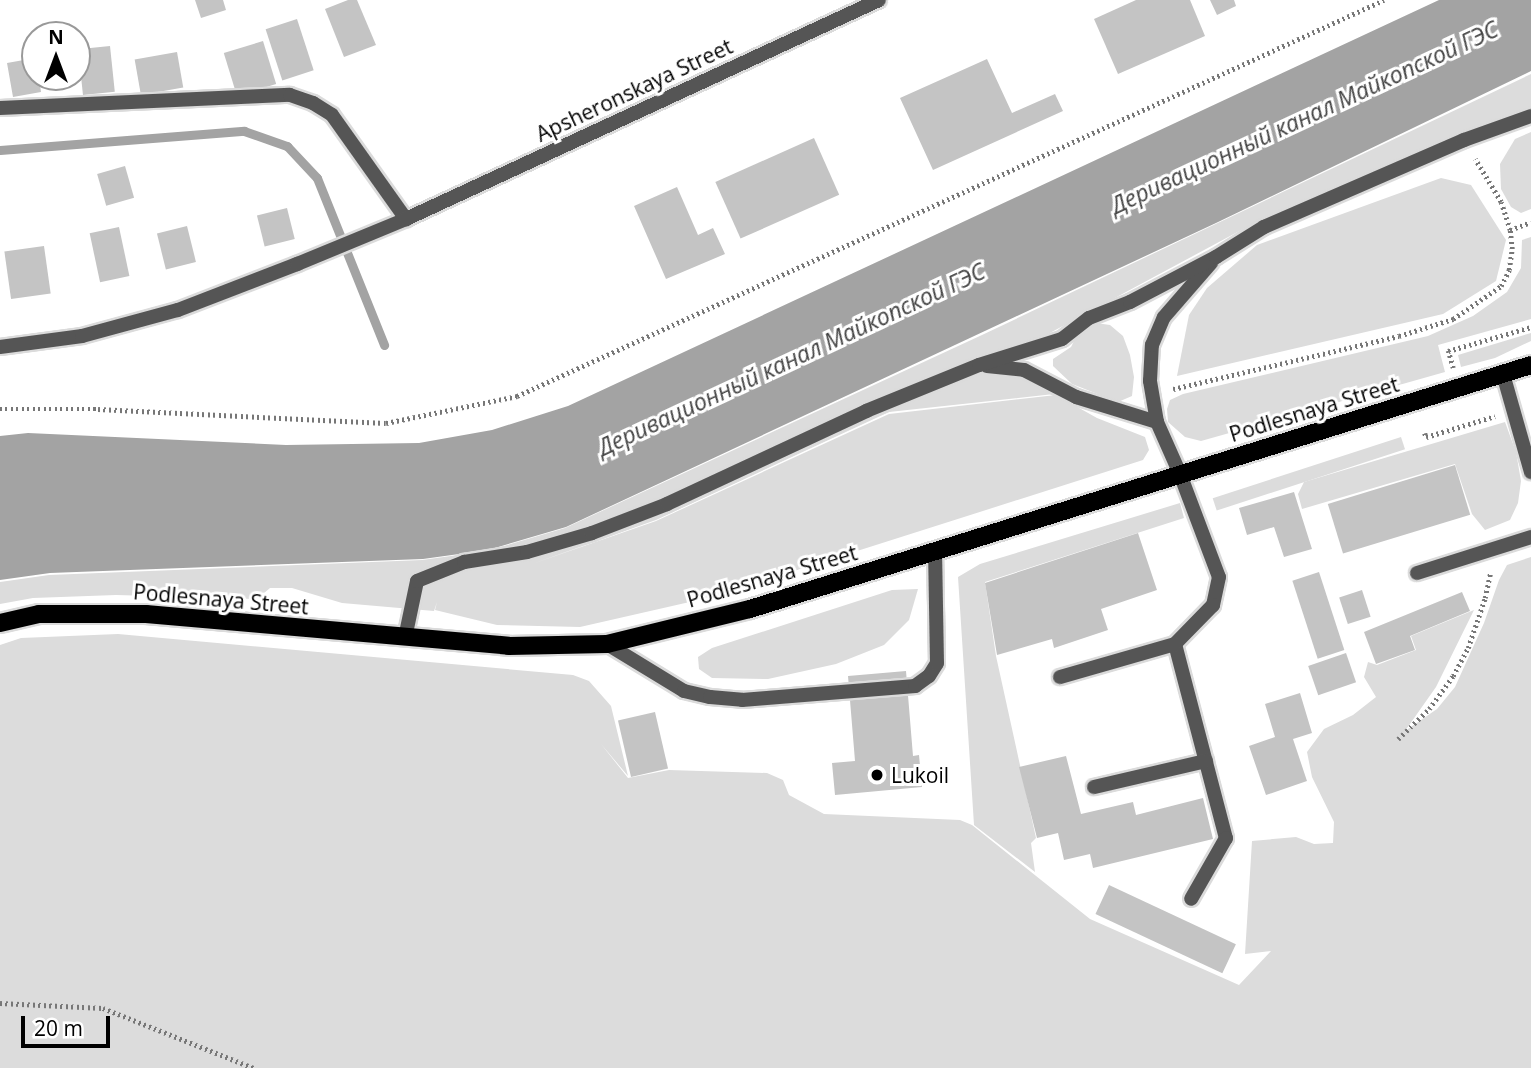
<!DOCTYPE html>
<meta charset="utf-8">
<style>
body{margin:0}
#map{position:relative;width:1531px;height:1068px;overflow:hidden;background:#fff;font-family:"Open Sans",sans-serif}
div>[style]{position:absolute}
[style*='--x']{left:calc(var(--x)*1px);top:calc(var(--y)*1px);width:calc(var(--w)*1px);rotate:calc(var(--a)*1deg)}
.green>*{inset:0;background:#dcdcdc;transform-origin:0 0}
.water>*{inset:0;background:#a3a3a3}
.stream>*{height:9px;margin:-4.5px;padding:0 4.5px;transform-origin:4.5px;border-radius:4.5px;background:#a3a3a3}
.building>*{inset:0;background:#c4c4c4;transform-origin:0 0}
.path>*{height:4.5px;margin-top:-2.25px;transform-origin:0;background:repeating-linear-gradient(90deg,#777 0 2px,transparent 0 5.5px)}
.roads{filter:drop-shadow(2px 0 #dbdbdb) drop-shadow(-2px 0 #dbdbdb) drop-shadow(0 2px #dbdbdb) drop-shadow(0 -2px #dbdbdb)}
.lane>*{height:14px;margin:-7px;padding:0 7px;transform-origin:7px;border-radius:7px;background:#555}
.street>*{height:14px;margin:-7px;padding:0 7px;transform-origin:7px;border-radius:7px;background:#555}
.primary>*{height:18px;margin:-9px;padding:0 9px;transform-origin:9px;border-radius:9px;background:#000}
.dots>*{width:19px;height:19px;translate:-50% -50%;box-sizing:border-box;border:4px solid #fff;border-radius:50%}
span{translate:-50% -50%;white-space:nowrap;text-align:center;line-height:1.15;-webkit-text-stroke:6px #fff;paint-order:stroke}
.street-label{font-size:21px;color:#000}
.poi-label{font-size:21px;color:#000}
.left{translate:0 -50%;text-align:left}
.water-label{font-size:23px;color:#444;font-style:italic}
.north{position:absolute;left:21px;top:21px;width:70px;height:70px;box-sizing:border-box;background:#fff;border:2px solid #999;border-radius:50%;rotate:0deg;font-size:19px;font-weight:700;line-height:28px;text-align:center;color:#000}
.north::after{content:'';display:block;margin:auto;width:24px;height:32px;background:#000;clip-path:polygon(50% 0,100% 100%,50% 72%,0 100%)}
.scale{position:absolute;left:21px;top:1016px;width:89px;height:32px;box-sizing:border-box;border:4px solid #000;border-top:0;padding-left:9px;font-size:21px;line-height:24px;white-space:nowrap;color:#000;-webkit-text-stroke:5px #fff;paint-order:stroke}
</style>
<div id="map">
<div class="green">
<div style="clip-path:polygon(1531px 74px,1531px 109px,1477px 127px,1245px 228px,1048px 334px,1000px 350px,1006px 371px,1054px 394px,889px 412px,656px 520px,532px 564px,656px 521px,889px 414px,1056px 395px,1097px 418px,1145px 437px,1149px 450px,1143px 460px,716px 596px,580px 627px,497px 625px,435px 610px,437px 602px,434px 611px,342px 603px,292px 588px,270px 588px,257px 599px,116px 595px,33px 598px,0 604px,0 582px,49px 575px,422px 560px,487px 551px,565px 528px,982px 335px)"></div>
<div style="clip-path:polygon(1531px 132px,1531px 209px,1521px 213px,1511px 207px,1501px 189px,1500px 164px,1515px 139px)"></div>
<div style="clip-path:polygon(1441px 178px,1471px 185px,1506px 240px,1496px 281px,1443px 314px,1177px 376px,1189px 315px,1207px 288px,1257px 245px)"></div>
<div style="clip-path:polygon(1531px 237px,1531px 319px,1438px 345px,1445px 372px,1201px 441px,1185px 437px,1168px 422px,1167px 409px,1170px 400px,1183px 394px,1428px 336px,1473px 316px,1507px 292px,1521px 268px,1522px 240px)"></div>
<div style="clip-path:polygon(1096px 323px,1110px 325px,1123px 336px,1130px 355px,1134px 377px,1132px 396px,1118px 402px,1072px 384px,1053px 366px,1053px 359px,1071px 347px,1077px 335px)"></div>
<div style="clip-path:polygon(1531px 333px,1531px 341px,1495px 358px,1461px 367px,1458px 355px)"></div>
<div style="clip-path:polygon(1505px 422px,1516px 452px,1521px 481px,1518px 503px,1510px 520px,1485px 530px,1472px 514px,1455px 464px,1302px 509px,1298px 494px,1304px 482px)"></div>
<div style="left:1401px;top:437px;width:13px;height:198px;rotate:72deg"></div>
<div style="clip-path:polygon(1180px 503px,1184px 518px,985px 582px,996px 656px,1036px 838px,1031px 843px,1035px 872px,974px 825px,958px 577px,980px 564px)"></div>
<div style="clip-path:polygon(1531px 557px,1531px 1068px,0 1068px,0 645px,21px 638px,118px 634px,573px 675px,589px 681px,611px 706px,628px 776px,601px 744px,628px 778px,669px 770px,767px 773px,783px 780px,789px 795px,824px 814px,960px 820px,972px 825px,1090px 919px,1239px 985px,1271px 951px,1245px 954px,1252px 841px,1296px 837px,1314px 844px,1333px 843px,1334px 822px,1312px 777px,1307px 752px,1324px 729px,1353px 715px,1376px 697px,1364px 677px,1368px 662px,1377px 665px,1416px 650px,1411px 636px,1474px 610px,1436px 687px,1405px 731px,1437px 709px,1455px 687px,1484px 623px,1499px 580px,1507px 565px)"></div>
<div style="clip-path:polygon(918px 589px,909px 620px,884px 645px,836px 664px,768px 679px,712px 678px,699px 669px,698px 657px,712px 648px,892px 590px)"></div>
</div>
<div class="water">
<div style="clip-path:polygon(1439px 0,1531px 0,1531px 71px,1216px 223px,566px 527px,488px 550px,423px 559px,50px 573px,0 580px,0 436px,28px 433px,286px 445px,419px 443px,492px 430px,568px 406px)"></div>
</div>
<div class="stream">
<div style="--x:0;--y:150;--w:245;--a:-4.5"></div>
<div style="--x:244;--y:131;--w:46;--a:19.2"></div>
<div style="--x:287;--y:146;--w:44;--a:46.8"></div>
<div style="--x:317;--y:178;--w:180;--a:68.1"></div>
</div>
<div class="building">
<div style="clip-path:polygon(195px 0,223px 0,226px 10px,201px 18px)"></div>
<div style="clip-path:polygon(348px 0,357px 0,376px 45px,344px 57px,325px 9px)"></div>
<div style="clip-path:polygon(1136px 0,1190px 0,1205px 36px,1118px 74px,1094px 19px)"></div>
<div style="clip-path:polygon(1210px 0,1234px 0,1236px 6px,1217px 15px)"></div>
<div style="left:297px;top:19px;width:54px;height:33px;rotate:72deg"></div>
<div style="left:263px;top:41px;width:45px;height:41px;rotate:73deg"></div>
<div style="left:110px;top:46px;width:46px;height:32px;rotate:84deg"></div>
<div style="left:177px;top:52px;width:36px;height:43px;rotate:80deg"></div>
<div style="clip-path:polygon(35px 58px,35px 77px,39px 77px,41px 92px,13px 97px,7px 63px)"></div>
<div style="clip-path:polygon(987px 59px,1012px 113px,1055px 94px,1063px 111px,933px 170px,900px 98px)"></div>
<div style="left:814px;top:138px;width:62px;height:108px;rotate:66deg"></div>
<div style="left:125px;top:166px;width:33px;height:29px;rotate:74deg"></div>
<div style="clip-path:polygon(677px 187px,698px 235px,713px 228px,725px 254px,666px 279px,634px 206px)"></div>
<div style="left:287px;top:208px;width:32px;height:31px;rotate:76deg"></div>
<div style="left:187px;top:226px;width:37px;height:31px;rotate:76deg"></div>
<div style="left:119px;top:227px;width:50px;height:30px;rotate:78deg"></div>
<div style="left:44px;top:246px;width:48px;height:40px;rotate:82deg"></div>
<div style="left:1455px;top:465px;width:52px;height:133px;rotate:73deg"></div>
<div style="clip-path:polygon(1294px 492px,1312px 549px,1284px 557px,1274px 527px,1247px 535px,1239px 508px)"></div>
<div style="clip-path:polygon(1138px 533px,1157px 590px,1101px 609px,1108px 630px,1054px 648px,1052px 639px,997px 655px,985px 583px)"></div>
<div style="left:1319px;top:572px;width:82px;height:28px;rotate:72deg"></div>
<div style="left:1362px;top:590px;width:28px;height:24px;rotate:72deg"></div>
<div style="clip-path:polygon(1462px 592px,1470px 611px,1410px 636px,1415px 650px,1376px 664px,1364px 632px)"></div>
<div style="left:1346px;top:653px;width:31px;height:40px;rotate:71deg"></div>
<div style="clip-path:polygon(906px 671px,913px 756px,919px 755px,922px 787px,835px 795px,832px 763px,855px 761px,848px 676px)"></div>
<div style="clip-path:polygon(1300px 693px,1312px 733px,1293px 739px,1307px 781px,1266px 795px,1249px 746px,1275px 737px,1265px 704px)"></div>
<div style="left:655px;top:712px;width:58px;height:38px;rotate:77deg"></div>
<div style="clip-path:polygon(1066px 756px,1081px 814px,1133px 802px,1136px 815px,1203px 798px,1213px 839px,1093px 868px,1090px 854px,1064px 860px,1058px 833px,1037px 838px,1019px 767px)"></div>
<div style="left:1109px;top:885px;width:140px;height:32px;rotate:25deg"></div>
</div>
<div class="path">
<div style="--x:1510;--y:230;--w:22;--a:-21"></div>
<div style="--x:1453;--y:368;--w:18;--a:-106"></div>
<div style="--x:1448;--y:351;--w:86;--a:-16.1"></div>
<div style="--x:1173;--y:389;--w:232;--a:-13.2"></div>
<div style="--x:1399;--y:336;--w:57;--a:-17.5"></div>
<div style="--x:1453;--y:319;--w:58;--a:-34.5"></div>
<div style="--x:1501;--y:286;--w:18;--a:-63"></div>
<div style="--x:1509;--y:270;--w:21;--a:-82"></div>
<div style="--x:1512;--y:249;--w:19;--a:-96"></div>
<div style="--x:1510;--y:230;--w:29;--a:-108"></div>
<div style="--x:1501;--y:202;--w:50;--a:-121.2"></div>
<div style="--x:0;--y:409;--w:98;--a:0"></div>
<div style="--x:98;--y:409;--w:288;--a:2.8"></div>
<div style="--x:386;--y:423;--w:134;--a:-11.6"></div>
<div style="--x:517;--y:396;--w:953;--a:-24.55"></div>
<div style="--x:1425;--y:433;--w:4;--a:76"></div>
<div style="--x:1426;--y:437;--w:72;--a:-16.9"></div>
<div style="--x:1398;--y:739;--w:43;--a:-44.1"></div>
<div style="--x:1429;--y:709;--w:41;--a:-54"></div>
<div style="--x:1453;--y:676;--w:32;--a:-62"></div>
<div style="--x:1468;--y:648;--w:53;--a:-71.2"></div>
<div style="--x:1485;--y:598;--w:25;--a:-78"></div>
<div style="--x:0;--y:1003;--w:103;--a:2.8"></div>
<div style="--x:103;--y:1008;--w:162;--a:21.7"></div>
</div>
<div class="roads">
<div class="lane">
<div style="--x:1503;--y:374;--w:102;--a:74.1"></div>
<div style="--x:1180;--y:474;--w:110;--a:69.3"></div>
<div style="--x:1219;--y:577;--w:29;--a:102"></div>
<div style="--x:1213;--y:605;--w:54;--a:134.3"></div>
<div style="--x:1175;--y:644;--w:201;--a:75.3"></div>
<div style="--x:1226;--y:838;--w:70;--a:119.8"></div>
<div style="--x:1417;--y:573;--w:120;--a:-17.5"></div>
<div style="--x:607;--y:644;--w:90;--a:31.4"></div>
<div style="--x:684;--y:691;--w:27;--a:13"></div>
<div style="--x:710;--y:697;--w:32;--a:5"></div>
<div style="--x:742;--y:700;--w:174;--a:-4.6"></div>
<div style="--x:915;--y:686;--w:17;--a:-36"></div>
<div style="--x:929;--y:676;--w:15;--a:-58"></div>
<div style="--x:937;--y:663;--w:112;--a:-91"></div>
<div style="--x:1060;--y:677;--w:120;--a:-16"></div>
<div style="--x:1094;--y:787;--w:115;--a:-13.1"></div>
</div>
<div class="street">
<div style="--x:0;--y:108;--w:290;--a:-2.6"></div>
<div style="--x:290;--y:95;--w:24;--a:19"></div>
<div style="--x:313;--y:103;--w:22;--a:32"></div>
<div style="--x:332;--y:115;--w:128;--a:54.6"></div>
<div style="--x:0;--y:347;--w:83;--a:-7.6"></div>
<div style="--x:82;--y:336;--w:99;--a:-15.2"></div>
<div style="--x:178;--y:310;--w:128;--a:-21.1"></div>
<div style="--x:297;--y:264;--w:118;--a:-22.4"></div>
<div style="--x:406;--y:219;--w:521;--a:-24.84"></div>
<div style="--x:987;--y:366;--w:37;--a:6"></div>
<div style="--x:1024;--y:370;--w:59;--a:27.4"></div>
<div style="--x:1076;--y:397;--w:85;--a:17.2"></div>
<div style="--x:1157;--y:422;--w:57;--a:66.1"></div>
<div style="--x:1157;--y:422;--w:42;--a:-99.7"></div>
<div style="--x:1150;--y:381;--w:36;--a:-87"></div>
<div style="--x:1152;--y:345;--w:30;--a:-67"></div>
<div style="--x:1164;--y:317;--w:72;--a:-49"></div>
<div style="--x:405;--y:638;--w:58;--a:-78.1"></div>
<div style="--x:417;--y:581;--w:51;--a:-22"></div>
<div style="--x:464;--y:562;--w:64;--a:-9"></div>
<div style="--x:527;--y:552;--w:68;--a:-16.3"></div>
<div style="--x:592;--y:533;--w:80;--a:-21.1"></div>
<div style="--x:667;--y:504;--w:220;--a:-25"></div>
<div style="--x:866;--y:411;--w:122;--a:-22.2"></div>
<div style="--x:979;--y:365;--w:87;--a:-17.4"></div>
<div style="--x:1062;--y:339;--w:34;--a:-38"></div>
<div style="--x:1089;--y:318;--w:44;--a:-21.3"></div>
<div style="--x:1130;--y:302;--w:97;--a:-27.6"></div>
<div style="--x:1216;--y:257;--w:57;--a:-32"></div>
<div style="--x:1264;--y:227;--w:218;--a:-23.5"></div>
<div style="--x:1464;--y:140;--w:71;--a:-19.7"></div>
</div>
<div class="primary">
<div style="--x:0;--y:623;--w:40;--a:-13"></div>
<div style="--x:39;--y:614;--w:107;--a:0"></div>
<div style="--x:146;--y:614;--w:364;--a:5"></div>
<div style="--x:509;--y:646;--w:98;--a:-1.2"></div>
<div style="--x:607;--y:644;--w:147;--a:-13.8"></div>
<div style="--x:750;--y:609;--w:818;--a:-17.35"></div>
</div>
</div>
<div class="dots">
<div style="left:877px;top:775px;background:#000"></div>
</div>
<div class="street-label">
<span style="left:634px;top:90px;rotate:-25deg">Apsheronskaya Street</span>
<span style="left:1314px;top:409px;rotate:-17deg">Podlesnaya Street</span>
<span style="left:772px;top:576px;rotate:-16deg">Podlesnaya Street</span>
<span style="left:221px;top:599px;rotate:5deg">Podlesnaya Street</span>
</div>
<div class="poi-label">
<span class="left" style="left:891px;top:775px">Lukoil</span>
</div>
<div class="water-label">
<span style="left:1304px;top:117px;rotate:-25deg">Деривационный канал Майкопской ГЭС</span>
<span style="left:791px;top:359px;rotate:-25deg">Деривационный канал Майкопской ГЭС</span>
</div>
<div class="north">N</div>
<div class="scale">20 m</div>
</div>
